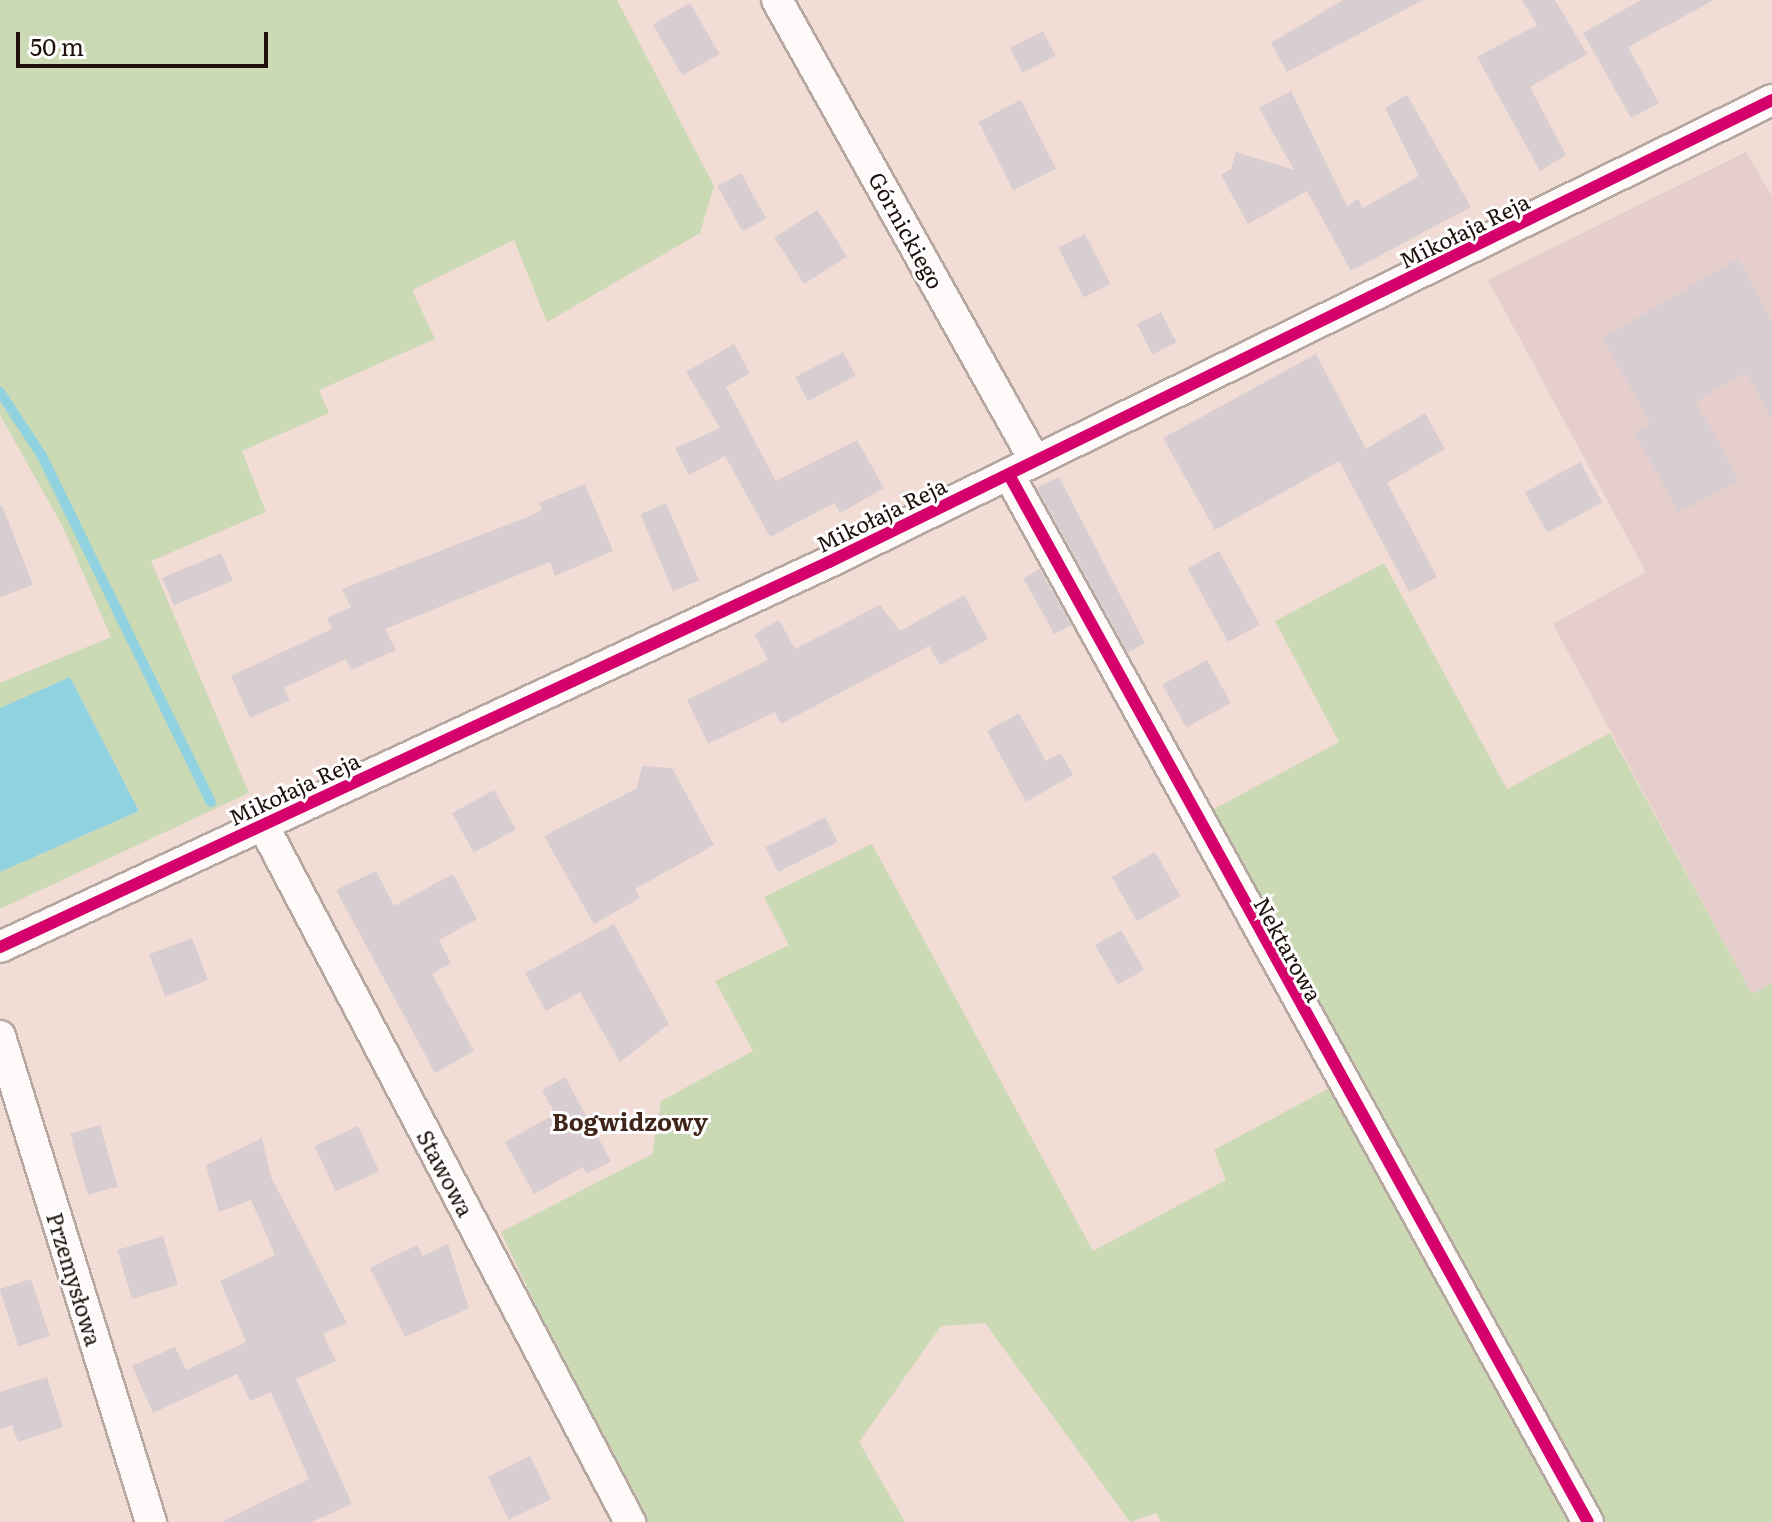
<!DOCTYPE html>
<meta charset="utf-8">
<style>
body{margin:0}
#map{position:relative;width:1772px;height:1522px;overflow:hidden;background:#f1ddd5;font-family:Literata,serif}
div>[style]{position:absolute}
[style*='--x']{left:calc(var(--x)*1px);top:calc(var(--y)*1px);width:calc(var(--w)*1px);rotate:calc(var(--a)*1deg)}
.education>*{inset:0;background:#e5cecb}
.green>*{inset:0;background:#cbd9b5}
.water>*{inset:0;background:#91d2e0}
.stream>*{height:10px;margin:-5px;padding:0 5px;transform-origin:5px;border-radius:5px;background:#91d2e0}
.building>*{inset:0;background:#d8ced1;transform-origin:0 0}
.roads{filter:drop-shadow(2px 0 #b6a7a0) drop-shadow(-2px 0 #b6a7a0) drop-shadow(0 2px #b6a7a0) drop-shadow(0 -2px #b6a7a0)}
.street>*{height:30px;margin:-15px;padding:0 15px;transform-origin:15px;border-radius:15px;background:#fdfaf9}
.cycleway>*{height:12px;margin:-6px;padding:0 6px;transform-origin:6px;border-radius:6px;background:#d6006c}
span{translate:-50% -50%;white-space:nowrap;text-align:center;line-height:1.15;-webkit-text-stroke:6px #fff;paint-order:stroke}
.street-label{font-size:22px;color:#1e110d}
.neighbourhood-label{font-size:24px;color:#40251a;font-weight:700}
.scale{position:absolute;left:16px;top:32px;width:252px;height:36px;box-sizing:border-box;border:4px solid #1e110d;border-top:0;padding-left:10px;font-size:24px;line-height:28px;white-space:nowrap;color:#1e110d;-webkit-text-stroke:6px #fff;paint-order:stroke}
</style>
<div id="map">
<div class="education">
<div style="clip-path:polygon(1746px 152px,1772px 196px,1772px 983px,1752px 994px,1553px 624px,1646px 572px,1488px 280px)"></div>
</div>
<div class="green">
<div style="clip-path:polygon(0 0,617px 0,714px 186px,700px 233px,547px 322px,514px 240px,412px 290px,435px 339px,319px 390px,329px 413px,242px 451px,266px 512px,151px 561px,249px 793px,0 909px,0 872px,139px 811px,70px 677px,0 708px,0 683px,111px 637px,63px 527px,0 415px)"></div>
<div style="clip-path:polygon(1384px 563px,1507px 789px,1610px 733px,1752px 994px,1772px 983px,1772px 1522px,1161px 1522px,1156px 1513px,1130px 1522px,985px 1323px,941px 1326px,859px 1442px,905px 1522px,639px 1522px,501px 1232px,652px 1154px,661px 1101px,753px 1051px,715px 981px,789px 945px,764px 897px,872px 844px,1093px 1251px,1226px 1180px,1214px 1150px,1333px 1086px,1186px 824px,1339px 742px,1275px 621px)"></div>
</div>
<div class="water">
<div style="clip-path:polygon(70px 677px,139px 811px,0 872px,0 708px)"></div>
</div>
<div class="stream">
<div style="--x:0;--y:392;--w:77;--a:56.7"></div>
<div style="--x:42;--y:456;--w:385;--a:64"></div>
</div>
<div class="building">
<div style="clip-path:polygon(1343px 0,1423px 0,1287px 72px,1271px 43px)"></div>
<div style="clip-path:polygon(1522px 0,1555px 0,1587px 54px,1530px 87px,1566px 155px,1540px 171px,1477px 57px,1537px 25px)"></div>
<div style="clip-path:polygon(1641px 0,1714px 0,1628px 47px,1659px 103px,1631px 118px,1583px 33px)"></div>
<div style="left:690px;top:3px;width:59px;height:43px;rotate:60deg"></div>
<div style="left:1043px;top:31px;width:28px;height:37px;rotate:63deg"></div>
<div style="clip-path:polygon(1291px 91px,1347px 206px,1358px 199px,1363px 208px,1419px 176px,1385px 108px,1407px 95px,1471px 207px,1351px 271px,1307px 191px,1248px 224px,1221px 175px,1231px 169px,1236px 152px,1294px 170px,1259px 108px)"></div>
<div style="left:1021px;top:100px;width:77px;height:48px;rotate:63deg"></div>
<div style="left:741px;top:173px;width:52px;height:27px;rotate:61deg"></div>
<div style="left:817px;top:210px;width:55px;height:51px;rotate:57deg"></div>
<div style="left:1085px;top:234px;width:56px;height:30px;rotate:63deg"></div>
<div style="clip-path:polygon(1738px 258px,1772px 321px,1772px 420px,1746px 373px,1696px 401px,1739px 481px,1678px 513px,1635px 433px,1650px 424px,1603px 338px)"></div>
<div style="left:1161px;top:312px;width:34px;height:27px;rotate:63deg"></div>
<div style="clip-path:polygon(734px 344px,750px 373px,726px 387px,776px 481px,857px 440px,884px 488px,840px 513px,834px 503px,770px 537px,725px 456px,689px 475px,675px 448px,720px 428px,686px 372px)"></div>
<div style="left:843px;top:352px;width:27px;height:54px;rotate:62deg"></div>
<div style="clip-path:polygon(1316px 354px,1366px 449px,1425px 413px,1445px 449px,1387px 483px,1437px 577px,1409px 592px,1339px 461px,1215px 530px,1163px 438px)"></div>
<div style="left:1580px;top:462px;width:46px;height:63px;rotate:61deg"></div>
<div style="clip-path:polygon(1059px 477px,1145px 643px,1128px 653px,1037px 488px)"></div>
<div style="clip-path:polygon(585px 484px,613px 551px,555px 576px,550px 562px,385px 629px,396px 650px,351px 670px,346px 659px,284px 688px,290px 700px,250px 718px,231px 676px,332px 629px,327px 618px,351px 607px,342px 589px,530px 516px,542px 510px,539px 503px)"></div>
<div style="left:666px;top:503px;width:84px;height:28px;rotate:67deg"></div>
<div style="clip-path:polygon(2px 505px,33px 585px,0 597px,0 506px)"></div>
<div style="left:1219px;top:551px;width:84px;height:36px;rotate:61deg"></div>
<div style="left:221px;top:553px;width:30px;height:64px;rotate:67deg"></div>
<div style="left:1040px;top:569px;width:64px;height:19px;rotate:61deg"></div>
<div style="clip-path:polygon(964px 595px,988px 639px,940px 665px,929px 646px,781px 724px,775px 712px,708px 744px,687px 700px,768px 660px,754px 634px,779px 620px,795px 649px,880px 605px,900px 631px)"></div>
<div style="left:1207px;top:660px;width:49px;height:51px;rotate:61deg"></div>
<div style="clip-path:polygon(1019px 713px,1046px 761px,1061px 753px,1073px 775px,1026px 802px,987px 731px)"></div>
<div style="clip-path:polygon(642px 766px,672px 768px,714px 845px,635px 889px,640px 898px,594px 924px,544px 836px,637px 788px)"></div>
<div style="left:494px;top:790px;width:45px;height:48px;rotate:61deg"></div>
<div style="left:825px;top:817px;width:28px;height:67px;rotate:63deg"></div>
<div style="left:1155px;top:852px;width:51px;height:50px;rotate:60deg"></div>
<div style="clip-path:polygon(376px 871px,394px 906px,453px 874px,477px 919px,439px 940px,451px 963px,432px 974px,474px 1051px,435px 1073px,336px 890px)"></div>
<div style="clip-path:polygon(614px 924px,669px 1024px,620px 1062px,580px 992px,546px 1011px,525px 973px)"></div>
<div style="left:1121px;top:930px;width:46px;height:30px;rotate:60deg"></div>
<div style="left:192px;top:938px;width:45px;height:46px;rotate:69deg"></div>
<div style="clip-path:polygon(565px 1077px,611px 1161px,587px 1174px,583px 1167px,534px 1194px,505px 1142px,555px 1114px,542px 1090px)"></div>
<div style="left:100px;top:1125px;width:64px;height:31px;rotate:74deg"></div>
<div style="left:358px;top:1126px;width:50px;height:48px;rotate:65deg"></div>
<div style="clip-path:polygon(262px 1138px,271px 1177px,347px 1323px,323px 1334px,336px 1361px,296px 1379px,352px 1504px,312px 1522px,221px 1522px,309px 1479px,271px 1392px,250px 1401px,237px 1374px,153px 1413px,132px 1366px,175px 1347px,186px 1370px,246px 1342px,220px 1281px,275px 1255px,251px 1200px,219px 1212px,206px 1165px)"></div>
<div style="left:163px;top:1236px;width:51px;height:48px;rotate:73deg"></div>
<div style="clip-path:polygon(448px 1244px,469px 1308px,405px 1337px,370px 1268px,417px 1245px,423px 1256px)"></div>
<div style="left:31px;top:1279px;width:60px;height:33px;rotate:72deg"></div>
<div style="clip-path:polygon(47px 1377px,63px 1427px,18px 1442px,12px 1425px,0 1429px,0 1392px)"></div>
<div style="left:530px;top:1456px;width:48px;height:47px;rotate:64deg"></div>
</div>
<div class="roads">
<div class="street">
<div style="--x:777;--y:0;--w:528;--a:60.77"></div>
<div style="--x:1009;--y:475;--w:1196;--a:61.06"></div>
<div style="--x:263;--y:825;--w:788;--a:62.23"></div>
<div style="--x:0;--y:947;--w:914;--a:-24.91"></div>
<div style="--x:829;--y:562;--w:1050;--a:-26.1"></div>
<div style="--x:0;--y:1036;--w:509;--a:72.74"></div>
</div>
</div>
<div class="cycleway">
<div style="--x:1009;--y:475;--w:1196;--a:61.06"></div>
<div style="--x:0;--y:947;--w:914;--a:-24.91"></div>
<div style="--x:829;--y:562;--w:1050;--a:-26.1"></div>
</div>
<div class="street-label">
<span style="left:907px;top:230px;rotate:61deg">Górnickiego</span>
<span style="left:1464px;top:230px;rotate:-26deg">Mikołaja Reja</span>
<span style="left:881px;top:514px;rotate:-26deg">Mikołaja Reja</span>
<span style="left:294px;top:788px;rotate:-25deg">Mikołaja Reja</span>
<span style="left:1289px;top:949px;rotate:61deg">Nektarowa</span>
<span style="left:446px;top:1173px;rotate:62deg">Stawowa</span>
<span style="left:75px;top:1279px;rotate:73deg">Przemysłowa</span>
</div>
<div class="neighbourhood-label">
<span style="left:630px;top:1121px">Bogwidzowy</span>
</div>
<div class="scale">50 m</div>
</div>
